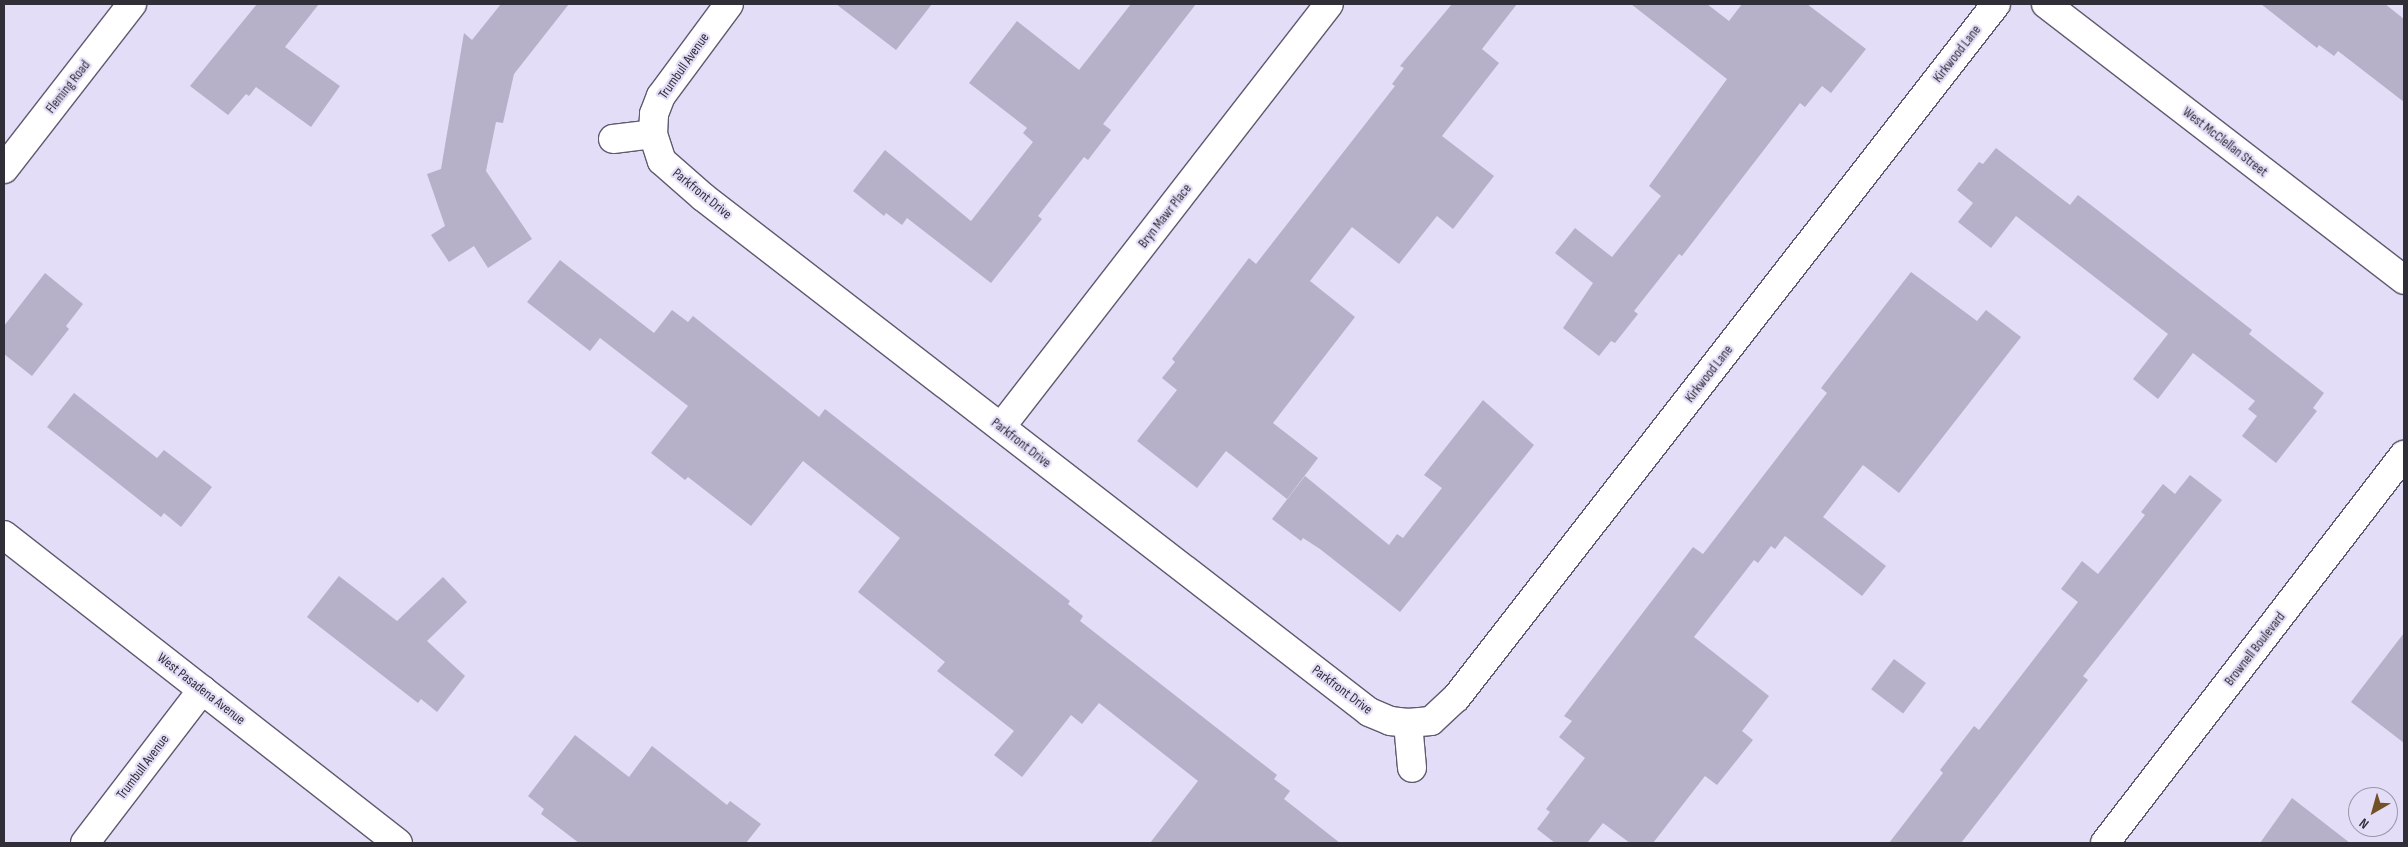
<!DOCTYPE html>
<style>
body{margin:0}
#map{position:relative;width:2408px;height:847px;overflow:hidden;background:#e4ddf7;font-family:"Sofia Sans Condensed",sans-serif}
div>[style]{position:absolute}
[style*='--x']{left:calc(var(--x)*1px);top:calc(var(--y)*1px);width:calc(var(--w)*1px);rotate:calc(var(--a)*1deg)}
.building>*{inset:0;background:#b6b0c9;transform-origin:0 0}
.roads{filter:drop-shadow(1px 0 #605a70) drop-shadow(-1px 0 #605a70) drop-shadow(0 1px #605a70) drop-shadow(0 -1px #605a70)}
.minor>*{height:28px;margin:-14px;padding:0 14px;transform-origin:14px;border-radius:14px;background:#fff}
span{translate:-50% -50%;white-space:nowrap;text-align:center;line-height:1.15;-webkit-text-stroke:4.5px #e4ddf7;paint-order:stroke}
.street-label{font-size:14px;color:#302e37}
.frame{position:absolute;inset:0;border:5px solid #302e37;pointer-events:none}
.north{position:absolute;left:2348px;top:787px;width:50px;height:50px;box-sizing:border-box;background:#e4ddf7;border:1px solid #9c97aa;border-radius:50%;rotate:218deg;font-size:14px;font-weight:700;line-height:20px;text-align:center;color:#302e37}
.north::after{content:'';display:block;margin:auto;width:18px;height:22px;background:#725128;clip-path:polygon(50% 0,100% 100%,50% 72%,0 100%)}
</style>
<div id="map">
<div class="building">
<div style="clip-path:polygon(257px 4px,319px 4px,285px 47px,340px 86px,311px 127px,256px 87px,249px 96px,246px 94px,228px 115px,190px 86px)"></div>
<div style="clip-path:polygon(501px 4px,569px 4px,514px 74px,503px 123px,496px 122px,486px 171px,532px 239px,488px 268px,474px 246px,449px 262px,431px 235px,445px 226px,427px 174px,441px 169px,464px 33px,472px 40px)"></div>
<div style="clip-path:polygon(836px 4px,932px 4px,896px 50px)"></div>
<div style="clip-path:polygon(1131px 4px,1196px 4px,1103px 124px,1111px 130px,1088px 160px,1084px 157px,1038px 216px,1042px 219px,991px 283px,907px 218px,902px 225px,886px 213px,884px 216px,853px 191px,885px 150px,971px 221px,1033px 142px,1023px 133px,1027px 128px,969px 83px,1017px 21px,1079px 70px)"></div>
<div style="clip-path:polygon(1452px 4px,1517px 4px,1482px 49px,1499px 63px,1442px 136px,1494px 176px,1453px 229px,1437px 216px,1399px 264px,1352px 227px,1310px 281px,1355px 317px,1273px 423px,1318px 458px,1287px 499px,1226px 451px,1197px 488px,1137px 441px,1177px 390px,1162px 378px,1175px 362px,1172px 359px,1249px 258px,1256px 264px,1395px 86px,1392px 84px,1404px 68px,1400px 66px)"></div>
<div style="clip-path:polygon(1631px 4px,1707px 4px,1729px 21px,1742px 4px,1807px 4px,1866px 49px,1831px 93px,1822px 86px,1805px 107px,1800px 103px,1682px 256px,1679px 254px,1634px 311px,1638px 314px,1615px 343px,1611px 341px,1599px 356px,1563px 328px,1593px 283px,1555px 253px,1575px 228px,1612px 257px,1661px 196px,1649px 186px,1727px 79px)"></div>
<div style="clip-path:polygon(2261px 4px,2385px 4px,2404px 19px,2404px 102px,2338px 51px,2334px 56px,2319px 45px,2317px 48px)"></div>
<div style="clip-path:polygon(1996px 148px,2070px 205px,2078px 195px,2252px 330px,2249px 334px,2324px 393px,2313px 408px,2317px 411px,2276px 463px,2242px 436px,2257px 416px,2248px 409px,2255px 401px,2193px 353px,2158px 399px,2133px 379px,2168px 334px,2016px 216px,1991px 248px,1958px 222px,1973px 203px,1957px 190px,1979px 162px,1983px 164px)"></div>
<div style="clip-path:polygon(560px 260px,654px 333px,672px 310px,688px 322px,693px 316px,819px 417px,825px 409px,1070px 601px,1068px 604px,1083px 616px,1080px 621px,1277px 775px,1274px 779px,1290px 791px,1284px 799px,1340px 843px,1150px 843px,1198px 781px,1099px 703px,1082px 724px,1071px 715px,1022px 777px,994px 755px,1014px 731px,937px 671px,945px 662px,858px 592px,900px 538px,803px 461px,751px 526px,688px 477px,685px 480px,651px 453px,688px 406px,600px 338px,590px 351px,527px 302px)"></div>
<div style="clip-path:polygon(1911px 272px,1977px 321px,1986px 310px,2021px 337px,1899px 493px,1863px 465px,1823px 517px,1886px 566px,1862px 596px,1785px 536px,1775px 549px,1771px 546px,1758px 563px,1754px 560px,1694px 637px,1769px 696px,1742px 731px,1753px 740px,1717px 785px,1705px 776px,1653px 843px,1630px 843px,1603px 823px,1587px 843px,1555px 843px,1537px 829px,1550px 812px,1546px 809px,1585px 758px,1559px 737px,1572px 721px,1564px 716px,1693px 547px,1703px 554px,1827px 393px,1821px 388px)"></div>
<div style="clip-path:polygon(45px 273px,83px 304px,66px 326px,69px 329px,32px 376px,4px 354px,4px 326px)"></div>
<div style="clip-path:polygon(74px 393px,157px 458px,164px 450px,212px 487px,181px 527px,164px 513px,161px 517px,47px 427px)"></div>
<div style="clip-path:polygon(1483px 400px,1534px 445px,1400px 612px,1320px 549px,1303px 538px,1301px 541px,1272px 519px,1305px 476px,1389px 545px,1397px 534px,1403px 538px,1442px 488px,1424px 475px)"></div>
<div style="clip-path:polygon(2190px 475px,2222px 500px,2083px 676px,2088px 680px,1961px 843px,1889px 843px,1943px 773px,1940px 770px,1974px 726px,1979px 730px,2078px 602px,2061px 589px,2082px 561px,2098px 574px,2145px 515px,2141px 512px,2163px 484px,2175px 494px)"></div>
<div style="clip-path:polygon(339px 576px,397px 621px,443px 577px,467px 602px,427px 641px,465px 676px,437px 712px,421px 699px,418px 703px,307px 617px)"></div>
<div style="clip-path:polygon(2404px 633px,2404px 743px,2351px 702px)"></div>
<div style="left:1894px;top:659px;width:40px;height:38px;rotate:37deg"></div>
<div style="clip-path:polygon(575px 735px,629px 777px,652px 746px,727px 805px,730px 801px,761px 824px,746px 843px,579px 843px,541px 814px,544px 809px,528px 796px)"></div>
<div style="clip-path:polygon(2292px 798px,2350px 843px,2260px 843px)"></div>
</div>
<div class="roads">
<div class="minor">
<div style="--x:2046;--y:4;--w:452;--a:37.6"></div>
<div style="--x:653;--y:134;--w:20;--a:-87"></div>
<div style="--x:654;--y:114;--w:19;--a:-69"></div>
<div style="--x:661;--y:96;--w:114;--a:-53.5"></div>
<div style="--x:613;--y:139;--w:40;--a:-7.1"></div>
<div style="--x:653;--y:134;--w:28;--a:72"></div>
<div style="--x:662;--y:161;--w:55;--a:41.3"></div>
<div style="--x:703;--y:197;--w:842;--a:37.71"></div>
<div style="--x:1369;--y:712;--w:23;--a:23"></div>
<div style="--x:1390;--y:721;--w:18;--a:6"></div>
<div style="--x:1408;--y:723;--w:45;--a:84.9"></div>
<div style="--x:4;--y:169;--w:209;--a:-52.2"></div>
<div style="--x:1001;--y:427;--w:535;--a:-52.21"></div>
<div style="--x:4;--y:535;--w:500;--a:38.02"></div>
<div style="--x:1408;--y:723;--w:23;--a:-5"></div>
<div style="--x:1431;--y:721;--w:34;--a:-43"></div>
<div style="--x:1456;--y:698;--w:879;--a:-52.11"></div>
<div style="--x:85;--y:843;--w:193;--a:-52.6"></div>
<div style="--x:2105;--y:843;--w:490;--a:-52.4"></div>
</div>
</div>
<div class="street-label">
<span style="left:1957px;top:54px;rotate:-52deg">Kirkwood Lane</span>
<span style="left:684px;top:66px;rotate:-55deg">Trumbull Avenue</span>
<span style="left:68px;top:87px;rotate:-52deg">Fleming Road</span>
<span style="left:2225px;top:142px;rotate:38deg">West McClellan Street</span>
<span style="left:702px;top:194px;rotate:39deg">Parkfront Drive</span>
<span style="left:1165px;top:216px;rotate:-52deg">Bryn Mawr Place</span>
<span style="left:1709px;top:374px;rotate:-52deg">Kirkwood Lane</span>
<span style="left:1021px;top:443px;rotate:38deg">Parkfront Drive</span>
<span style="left:2255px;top:649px;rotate:-52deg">Brownell Boulevard</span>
<span style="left:201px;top:689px;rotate:38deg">West Pasadena Avenue</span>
<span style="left:1342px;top:690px;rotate:37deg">Parkfront Drive</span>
<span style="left:143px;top:767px;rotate:-53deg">Trumbull Avenue</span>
</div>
<div class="frame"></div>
<div class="north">N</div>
</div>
